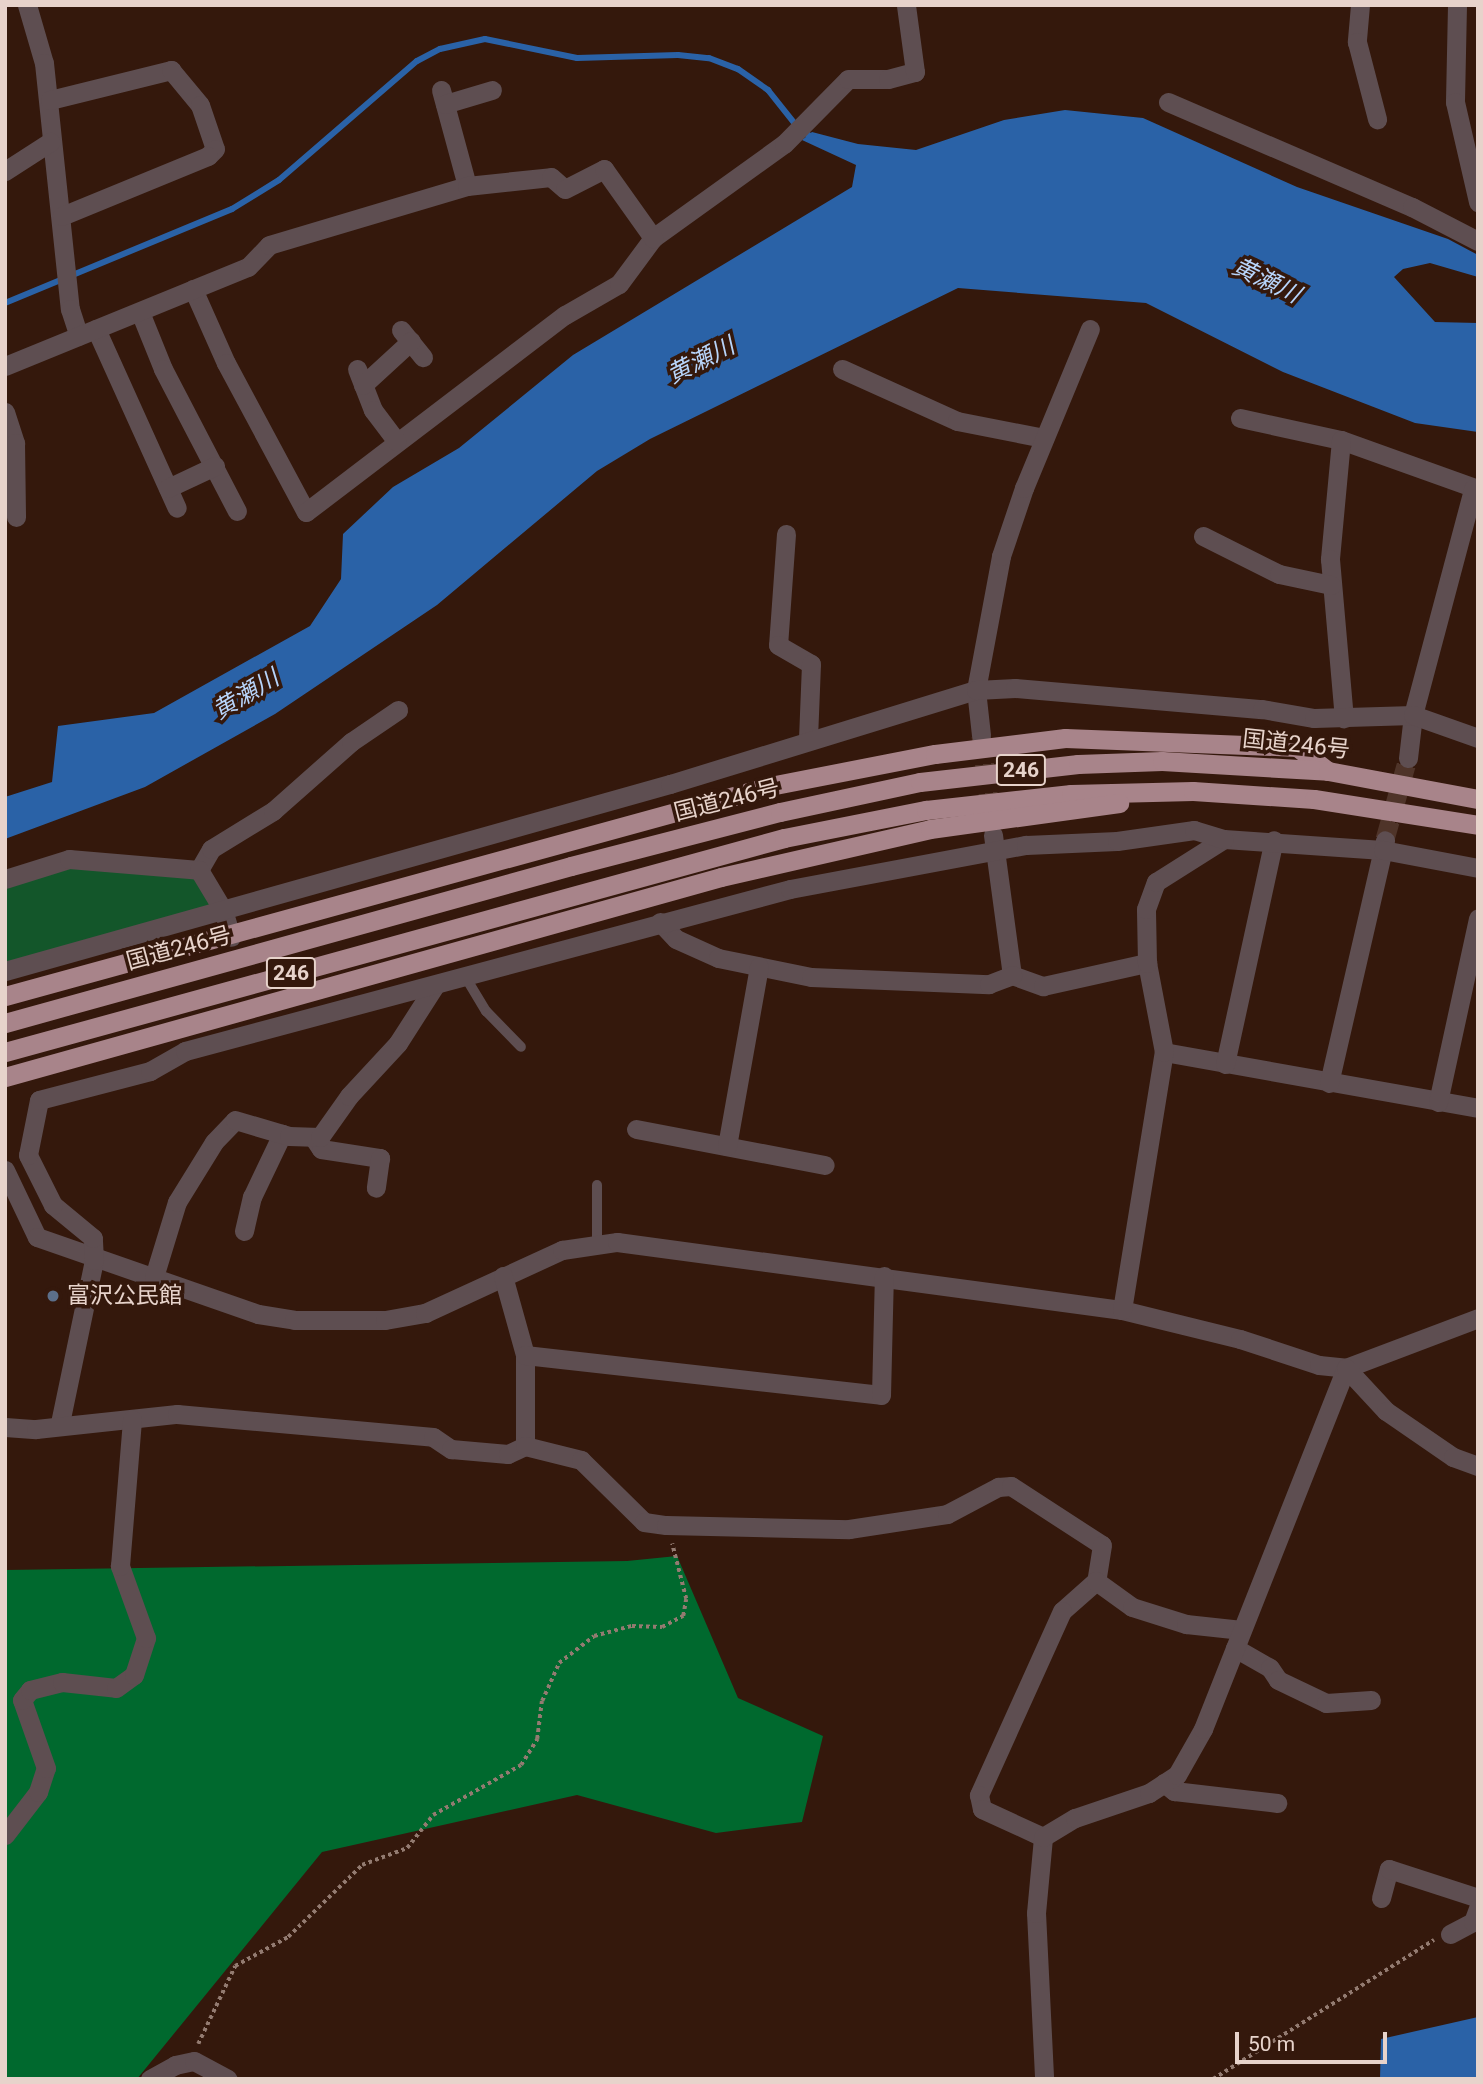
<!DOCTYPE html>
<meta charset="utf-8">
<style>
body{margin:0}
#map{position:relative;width:1483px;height:2084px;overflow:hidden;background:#34180c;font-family:Roboto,"Noto Sans JP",sans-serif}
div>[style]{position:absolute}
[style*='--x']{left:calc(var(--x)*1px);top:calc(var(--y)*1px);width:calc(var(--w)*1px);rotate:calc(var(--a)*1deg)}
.green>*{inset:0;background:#13562a}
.forest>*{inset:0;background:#00692e}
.water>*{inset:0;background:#2a62a7}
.stream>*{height:6px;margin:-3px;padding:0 3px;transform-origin:3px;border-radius:3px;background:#2a62a7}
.minor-tunnel>*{height:19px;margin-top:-9.5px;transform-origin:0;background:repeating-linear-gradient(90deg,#4f3429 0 19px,transparent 0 29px)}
.path>*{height:3.5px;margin-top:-1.75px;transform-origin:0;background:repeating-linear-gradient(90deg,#937b71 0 3.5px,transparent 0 7px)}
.service>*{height:10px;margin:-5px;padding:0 5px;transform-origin:5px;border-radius:5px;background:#5e4e51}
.minor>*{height:19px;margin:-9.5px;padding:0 9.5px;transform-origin:9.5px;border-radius:9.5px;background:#5e4e51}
.trunk>*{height:19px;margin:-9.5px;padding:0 9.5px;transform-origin:9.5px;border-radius:9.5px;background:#a8848a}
.dots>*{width:19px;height:19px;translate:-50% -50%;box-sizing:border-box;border:4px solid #34180c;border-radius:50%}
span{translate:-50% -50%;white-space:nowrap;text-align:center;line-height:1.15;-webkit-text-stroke:7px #34180c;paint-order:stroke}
.shield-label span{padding:2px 5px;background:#34180c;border:2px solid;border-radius:5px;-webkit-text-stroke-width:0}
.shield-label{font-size:21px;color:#e7d3cb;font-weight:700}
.street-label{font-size:23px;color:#e7d3cb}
.poi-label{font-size:23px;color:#e7d3cb}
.left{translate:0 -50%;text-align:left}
.water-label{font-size:24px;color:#b7d4fa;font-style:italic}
.frame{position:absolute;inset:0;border:7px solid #e7d3cb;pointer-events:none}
.scale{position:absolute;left:1235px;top:2032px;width:152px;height:32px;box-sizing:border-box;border:4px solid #e7d3cb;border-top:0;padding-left:9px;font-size:21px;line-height:24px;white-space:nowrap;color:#e7d3cb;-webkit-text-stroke:5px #34180c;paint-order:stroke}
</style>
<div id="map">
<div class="green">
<div style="clip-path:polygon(57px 866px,195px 870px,217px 918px,5px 976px,5px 882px)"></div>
</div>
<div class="forest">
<div style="clip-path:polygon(677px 1556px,738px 1698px,823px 1736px,802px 1822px,716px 1833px,577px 1795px,322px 1852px,137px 2079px,5px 2079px,5px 1570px,627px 1561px)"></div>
</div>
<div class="water">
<div style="clip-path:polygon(1065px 110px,1143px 118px,1297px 187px,1448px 239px,1478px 255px,1478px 277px,1430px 263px,1403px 269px,1394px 277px,1435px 322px,1478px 323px,1478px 432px,1415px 423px,1283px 372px,1146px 303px,958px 288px,650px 439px,597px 471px,437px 605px,275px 714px,145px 787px,5px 839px,5px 797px,52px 782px,58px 726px,154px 713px,310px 626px,341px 579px,343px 534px,393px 487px,459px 448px,573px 355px,852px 187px,856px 165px,802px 140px,812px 132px,858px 144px,916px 150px,1004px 120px)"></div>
<div style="clip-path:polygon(1478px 2017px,1478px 2079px,1380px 2079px,1381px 2039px)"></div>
</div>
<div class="stream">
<div style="--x:5;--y:303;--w:246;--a:-22.5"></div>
<div style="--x:232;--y:209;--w:55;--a:-31.7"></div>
<div style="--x:279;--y:180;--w:182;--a:-40.8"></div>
<div style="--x:417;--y:61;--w:26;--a:-28"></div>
<div style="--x:440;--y:49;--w:46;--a:-12.5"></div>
<div style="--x:485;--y:39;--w:94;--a:11.7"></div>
<div style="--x:577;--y:58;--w:101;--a:-1.7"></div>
<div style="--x:678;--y:55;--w:31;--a:6"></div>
<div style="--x:709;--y:58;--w:31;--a:21"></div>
<div style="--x:738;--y:69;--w:37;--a:35"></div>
<div style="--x:768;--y:90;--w:50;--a:51.5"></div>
<div style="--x:799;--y:129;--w:19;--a:32"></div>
</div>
<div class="minor-tunnel">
<div style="--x:981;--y:735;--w:83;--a:83"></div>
<div style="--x:1385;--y:839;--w:84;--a:-74.1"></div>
</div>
<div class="path">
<div style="--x:198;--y:2044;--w:86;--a:-64.6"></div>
<div style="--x:235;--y:1966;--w:60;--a:-28.7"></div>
<div style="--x:288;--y:1937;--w:103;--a:-44.2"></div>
<div style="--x:362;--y:1865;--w:48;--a:-20.7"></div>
<div style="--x:407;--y:1848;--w:42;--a:-51.8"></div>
<div style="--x:433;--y:1815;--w:101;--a:-29.6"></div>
<div style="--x:521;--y:1765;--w:31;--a:-58"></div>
<div style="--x:537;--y:1739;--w:38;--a:-83"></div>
<div style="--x:542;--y:1701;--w:42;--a:-65.9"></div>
<div style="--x:559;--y:1663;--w:44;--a:-37.6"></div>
<div style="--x:594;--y:1636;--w:39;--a:-15"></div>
<div style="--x:632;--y:1626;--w:30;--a:2"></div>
<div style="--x:662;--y:1627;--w:24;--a:-28"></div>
<div style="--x:683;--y:1616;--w:17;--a:-80"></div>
<div style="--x:686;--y:1599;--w:57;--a:-104.3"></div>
<div style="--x:1213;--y:2079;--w:261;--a:-32.2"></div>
</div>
<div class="service">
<div style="--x:466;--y:978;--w:39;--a:59"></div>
<div style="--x:486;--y:1011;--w:50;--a:45.8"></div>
<div style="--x:597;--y:1185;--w:59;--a:90"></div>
</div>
<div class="minor">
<div style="--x:27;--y:5;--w:60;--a:73.7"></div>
<div style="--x:44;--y:63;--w:247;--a:84"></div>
<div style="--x:70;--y:309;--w:28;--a:72"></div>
<div style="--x:1360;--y:5;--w:37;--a:95"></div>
<div style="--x:1357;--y:42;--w:80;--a:75.4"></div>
<div style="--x:1457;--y:5;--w:97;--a:91.2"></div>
<div style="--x:1455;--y:102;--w:103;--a:77"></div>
<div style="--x:441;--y:90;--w:99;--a:74.8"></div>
<div style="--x:50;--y:100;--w:125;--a:-13.9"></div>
<div style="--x:171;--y:70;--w:45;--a:50.4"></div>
<div style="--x:200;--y:105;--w:46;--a:71.2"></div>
<div style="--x:215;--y:149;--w:10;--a:135"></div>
<div style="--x:208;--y:156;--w:158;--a:157.7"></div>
<div style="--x:1168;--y:102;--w:266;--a:23.3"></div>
<div style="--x:1412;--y:207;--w:74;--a:27.3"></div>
<div style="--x:445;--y:104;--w:49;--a:-16.6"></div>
<div style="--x:5;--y:171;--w:54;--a:-32.8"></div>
<div style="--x:193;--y:289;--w:81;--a:66"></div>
<div style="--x:226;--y:363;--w:169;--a:61.8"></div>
<div style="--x:306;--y:512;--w:325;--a:-37.3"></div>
<div style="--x:565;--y:315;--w:62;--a:-29.9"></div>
<div style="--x:619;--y:284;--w:57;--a:-53.5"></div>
<div style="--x:653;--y:238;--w:161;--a:-35.7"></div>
<div style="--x:784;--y:144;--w:91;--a:-45.4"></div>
<div style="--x:848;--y:79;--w:40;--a:0"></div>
<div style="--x:888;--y:79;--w:28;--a:-15"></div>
<div style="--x:915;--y:72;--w:68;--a:-97.7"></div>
<div style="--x:140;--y:312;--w:61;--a:68"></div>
<div style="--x:163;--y:369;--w:160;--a:62.5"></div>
<div style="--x:96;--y:329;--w:196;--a:65.7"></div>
<div style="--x:401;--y:330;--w:35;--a:51"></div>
<div style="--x:5;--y:366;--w:262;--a:-22.2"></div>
<div style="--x:248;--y:267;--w:30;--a:-46"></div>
<div style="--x:269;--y:245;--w:207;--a:-16.6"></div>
<div style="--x:467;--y:186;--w:84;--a:-6.1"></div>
<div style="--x:551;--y:177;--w:18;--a:41"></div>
<div style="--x:565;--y:189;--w:44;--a:-27.1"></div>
<div style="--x:604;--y:169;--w:85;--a:54.6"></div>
<div style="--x:357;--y:369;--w:44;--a:68.7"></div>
<div style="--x:373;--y:410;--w:39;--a:53"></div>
<div style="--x:842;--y:369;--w:126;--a:24.3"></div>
<div style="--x:957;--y:421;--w:89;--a:11.1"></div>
<div style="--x:363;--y:385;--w:65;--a:-42.5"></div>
<div style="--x:5;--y:412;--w:33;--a:72"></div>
<div style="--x:15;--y:443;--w:74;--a:89.2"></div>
<div style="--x:1240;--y:418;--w:103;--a:12.3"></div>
<div style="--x:1341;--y:440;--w:145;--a:19.7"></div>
<div style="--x:1341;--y:440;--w:120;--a:95.3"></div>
<div style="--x:1330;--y:559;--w:160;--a:85"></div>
<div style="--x:168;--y:488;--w:52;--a:-25.1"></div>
<div style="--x:786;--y:534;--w:111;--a:94.1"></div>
<div style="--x:778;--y:645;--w:38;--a:30"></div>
<div style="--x:811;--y:664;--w:75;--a:92.3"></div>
<div style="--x:1203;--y:536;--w:85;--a:26.6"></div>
<div style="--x:1279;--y:574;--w:53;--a:11.9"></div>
<div style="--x:981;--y:735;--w:45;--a:-96.3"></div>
<div style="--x:976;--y:690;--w:136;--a:-79.4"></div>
<div style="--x:1001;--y:556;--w:72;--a:-71.3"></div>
<div style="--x:1024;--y:488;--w:172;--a:-67.5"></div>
<div style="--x:1408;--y:758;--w:43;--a:-83.4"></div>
<div style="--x:1413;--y:715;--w:234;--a:-75.1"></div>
<div style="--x:993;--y:835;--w:141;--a:82.3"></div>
<div style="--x:1012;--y:975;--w:33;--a:20"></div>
<div style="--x:1043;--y:986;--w:107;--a:-12.5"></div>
<div style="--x:199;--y:870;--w:24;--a:-60"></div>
<div style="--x:211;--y:849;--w:73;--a:-31.5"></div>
<div style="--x:273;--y:811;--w:104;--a:-41.5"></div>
<div style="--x:351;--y:742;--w:57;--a:-34.2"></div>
<div style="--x:5;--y:879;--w:67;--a:-17.4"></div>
<div style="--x:69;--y:859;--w:130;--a:4.8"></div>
<div style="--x:199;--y:870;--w:47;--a:59"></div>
<div style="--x:223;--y:910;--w:28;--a:73"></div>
<div style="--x:660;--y:922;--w:23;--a:47"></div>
<div style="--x:676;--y:939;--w:46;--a:24.3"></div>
<div style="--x:718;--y:958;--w:95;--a:11.5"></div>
<div style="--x:811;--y:977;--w:178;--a:2.3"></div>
<div style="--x:989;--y:984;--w:25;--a:-21"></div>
<div style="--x:5;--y:971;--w:691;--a:-15.71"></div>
<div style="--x:670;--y:784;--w:320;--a:-17.1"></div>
<div style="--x:976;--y:690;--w:39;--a:-3"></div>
<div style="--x:1015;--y:688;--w:248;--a:4.9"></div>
<div style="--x:1262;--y:709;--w:53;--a:9.8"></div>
<div style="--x:1314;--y:718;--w:99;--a:-1.7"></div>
<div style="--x:1413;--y:715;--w:69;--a:19.5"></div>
<div style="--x:1164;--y:1052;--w:319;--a:10.1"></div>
<div style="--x:1225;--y:1064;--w:229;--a:-77.7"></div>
<div style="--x:1329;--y:1083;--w:249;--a:-77"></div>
<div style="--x:1438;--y:1102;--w:188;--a:-77.7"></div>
<div style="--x:636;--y:1129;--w:192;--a:10.8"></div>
<div style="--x:313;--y:1137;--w:14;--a:56"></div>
<div style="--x:321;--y:1149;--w:60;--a:8.7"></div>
<div style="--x:380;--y:1158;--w:30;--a:98"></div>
<div style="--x:727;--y:1146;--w:182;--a:-79.9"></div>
<div style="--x:5;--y:1170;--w:74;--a:64.5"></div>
<div style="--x:37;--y:1237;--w:234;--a:19.2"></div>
<div style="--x:258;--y:1314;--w:36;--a:9"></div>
<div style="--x:294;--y:1320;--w:91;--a:0"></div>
<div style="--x:385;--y:1320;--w:41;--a:-9.9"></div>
<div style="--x:425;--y:1313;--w:151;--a:-24.7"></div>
<div style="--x:562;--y:1250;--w:56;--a:-8.3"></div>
<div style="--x:617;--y:1242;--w:510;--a:7.67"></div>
<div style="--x:1122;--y:1310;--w:122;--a:13.8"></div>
<div style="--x:1240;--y:1339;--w:83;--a:18.2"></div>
<div style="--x:1319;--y:1365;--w:27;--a:6"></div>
<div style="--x:1346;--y:1368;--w:141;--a:-20.7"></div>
<div style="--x:244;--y:1231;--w:35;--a:-77"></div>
<div style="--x:252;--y:1197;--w:70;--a:-64.5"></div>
<div style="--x:503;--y:1276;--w:82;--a:74.4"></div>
<div style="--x:525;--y:1355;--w:91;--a:90"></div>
<div style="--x:154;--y:1277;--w:78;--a:-73"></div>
<div style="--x:177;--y:1202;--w:70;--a:-58.3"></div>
<div style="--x:214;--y:1142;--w:30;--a:-46"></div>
<div style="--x:235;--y:1120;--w:56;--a:16.5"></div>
<div style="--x:289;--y:1136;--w:31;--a:2"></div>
<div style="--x:320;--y:1137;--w:50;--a:-54.7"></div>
<div style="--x:349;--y:1096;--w:72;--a:-47.2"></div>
<div style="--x:398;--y:1043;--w:67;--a:-57.3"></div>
<div style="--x:1122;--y:1310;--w:261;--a:-80.8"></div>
<div style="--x:1164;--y:1052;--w:91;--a:-100.8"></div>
<div style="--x:1147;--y:963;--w:54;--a:-91.1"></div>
<div style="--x:1146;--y:909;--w:29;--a:-70"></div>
<div style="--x:1156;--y:882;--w:80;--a:-32.3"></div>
<div style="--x:1224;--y:839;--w:159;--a:4"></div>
<div style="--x:1383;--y:850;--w:97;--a:10.7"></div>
<div style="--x:525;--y:1355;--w:358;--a:6.4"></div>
<div style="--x:881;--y:1395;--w:119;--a:-88.6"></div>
<div style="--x:60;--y:1423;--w:167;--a:-78.2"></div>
<div style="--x:94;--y:1260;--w:22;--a:-93"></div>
<div style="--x:93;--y:1238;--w:52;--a:-140.5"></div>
<div style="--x:53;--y:1205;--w:56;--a:-116.6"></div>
<div style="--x:28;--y:1155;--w:56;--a:-78.7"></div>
<div style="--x:39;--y:1100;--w:115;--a:-14.6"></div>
<div style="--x:150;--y:1071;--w:40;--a:-29.7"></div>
<div style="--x:185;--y:1051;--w:626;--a:-14.99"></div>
<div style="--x:790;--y:889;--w:240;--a:-10.6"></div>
<div style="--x:1026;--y:845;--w:91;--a:-2.5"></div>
<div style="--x:1117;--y:841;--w:78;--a:-8.1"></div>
<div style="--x:1194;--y:830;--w:31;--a:17"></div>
<div style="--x:5;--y:1427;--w:31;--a:4"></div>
<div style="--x:36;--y:1429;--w:142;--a:-6.1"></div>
<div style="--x:177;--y:1414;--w:257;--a:5.1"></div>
<div style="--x:433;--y:1437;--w:22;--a:34"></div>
<div style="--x:451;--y:1449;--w:57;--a:5"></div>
<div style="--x:508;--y:1454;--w:19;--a:-25"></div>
<div style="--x:525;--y:1446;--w:58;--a:14"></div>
<div style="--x:581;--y:1460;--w:88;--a:44.5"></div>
<div style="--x:644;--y:1522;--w:22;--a:8"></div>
<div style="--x:666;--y:1525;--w:183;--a:1.3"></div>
<div style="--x:849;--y:1529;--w:99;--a:-8.7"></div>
<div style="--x:947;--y:1514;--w:58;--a:-27.9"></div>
<div style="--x:998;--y:1487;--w:13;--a:-4"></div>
<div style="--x:1011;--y:1486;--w:108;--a:33"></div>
<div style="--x:1102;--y:1545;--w:36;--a:99"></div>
<div style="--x:1096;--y:1581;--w:45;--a:138.6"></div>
<div style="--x:1062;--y:1611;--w:202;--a:114.3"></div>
<div style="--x:979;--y:1795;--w:14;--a:78"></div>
<div style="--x:982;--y:1809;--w:67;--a:24.7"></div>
<div style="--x:1096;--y:1581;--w:44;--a:35.8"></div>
<div style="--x:1132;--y:1607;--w:57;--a:17.5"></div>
<div style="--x:1186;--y:1624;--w:56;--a:6.1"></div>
<div style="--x:1235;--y:1648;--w:40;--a:29.7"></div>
<div style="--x:1270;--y:1668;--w:14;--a:56"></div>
<div style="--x:1278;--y:1680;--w:53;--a:25.6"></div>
<div style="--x:1326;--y:1703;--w:45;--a:-3.8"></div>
<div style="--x:1164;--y:1783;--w:13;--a:39"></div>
<div style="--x:1174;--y:1791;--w:104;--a:6.6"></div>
<div style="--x:5;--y:1835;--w:54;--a:-52.5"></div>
<div style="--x:38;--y:1792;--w:25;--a:-72"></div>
<div style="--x:46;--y:1768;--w:72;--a:-109.4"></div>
<div style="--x:22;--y:1700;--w:13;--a:-51"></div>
<div style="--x:30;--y:1690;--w:33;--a:-14"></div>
<div style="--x:62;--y:1682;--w:54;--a:6.3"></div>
<div style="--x:116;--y:1688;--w:22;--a:-36"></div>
<div style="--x:134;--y:1675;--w:39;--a:-72"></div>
<div style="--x:146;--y:1638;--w:77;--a:-109.9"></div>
<div style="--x:120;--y:1566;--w:147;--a:-85.3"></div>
<div style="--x:1381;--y:1898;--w:30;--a:-75"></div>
<div style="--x:1389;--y:1869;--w:94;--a:18"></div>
<div style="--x:1450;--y:1934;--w:26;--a:-28"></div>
<div style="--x:1473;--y:1922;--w:15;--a:-70"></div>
<div style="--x:1044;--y:2076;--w:163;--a:-92.8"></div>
<div style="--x:1036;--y:1913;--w:76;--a:-84.7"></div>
<div style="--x:1043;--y:1837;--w:37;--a:-31"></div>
<div style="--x:1075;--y:1818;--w:78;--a:-18.7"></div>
<div style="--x:1149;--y:1793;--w:33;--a:-33"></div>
<div style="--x:1177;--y:1775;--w:53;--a:-60.5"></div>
<div style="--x:1203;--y:1729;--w:388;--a:-68.4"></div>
<div style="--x:1346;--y:1368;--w:59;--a:47.1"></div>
<div style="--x:1386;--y:1411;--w:81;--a:34.5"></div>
<div style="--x:1453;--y:1457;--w:27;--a:20"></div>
<div style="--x:150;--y:2079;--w:29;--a:-29"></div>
<div style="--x:175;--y:2065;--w:19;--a:-12"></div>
<div style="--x:194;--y:2061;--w:38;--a:28"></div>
</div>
<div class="trunk">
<div style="--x:5;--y:996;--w:793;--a:-15.35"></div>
<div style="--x:770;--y:786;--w:168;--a:-11"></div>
<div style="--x:935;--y:754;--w:131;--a:-7"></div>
<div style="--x:1065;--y:738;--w:232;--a:2.2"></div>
<div style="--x:1297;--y:747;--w:39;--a:38"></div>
<div style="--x:5;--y:1023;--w:587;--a:-15.5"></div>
<div style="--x:571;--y:866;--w:216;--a:-14.5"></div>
<div style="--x:780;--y:812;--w:143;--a:-12.1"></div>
<div style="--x:920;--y:782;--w:159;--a:-6.5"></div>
<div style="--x:1078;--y:764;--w:84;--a:-2"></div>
<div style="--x:1162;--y:761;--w:166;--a:3.4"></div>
<div style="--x:1328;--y:771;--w:153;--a:10.6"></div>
<div style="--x:5;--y:1052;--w:808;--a:-15.36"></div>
<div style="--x:784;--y:838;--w:145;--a:-11.2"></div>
<div style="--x:926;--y:810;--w:146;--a:-6.3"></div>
<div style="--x:1071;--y:794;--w:122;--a:-1.4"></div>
<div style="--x:1193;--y:791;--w:121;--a:3.8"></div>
<div style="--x:1314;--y:799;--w:166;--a:9"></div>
<div style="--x:5;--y:1077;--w:743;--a:-15.61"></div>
<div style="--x:721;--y:877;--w:214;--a:-12.9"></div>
<div style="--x:930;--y:829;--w:191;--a:-7.8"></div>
</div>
<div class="dots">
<div style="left:53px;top:1296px;background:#5c6f8a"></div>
</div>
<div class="shield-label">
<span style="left:1021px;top:770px">246</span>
<span style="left:291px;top:973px">246</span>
</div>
<div class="street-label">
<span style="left:1296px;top:745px;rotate:6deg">国道246号</span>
<span style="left:727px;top:801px;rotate:-14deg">国道246号</span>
<span style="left:179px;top:949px;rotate:-15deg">国道246号</span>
</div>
<div class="poi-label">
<span class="left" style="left:67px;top:1296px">富沢公民館</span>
</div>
<div class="water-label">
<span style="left:1266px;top:281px;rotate:26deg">黄瀬川</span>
<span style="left:701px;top:361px;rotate:-27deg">黄瀬川</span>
<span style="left:246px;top:695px;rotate:-31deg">黄瀬川</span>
</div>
<div class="frame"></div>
<div class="scale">50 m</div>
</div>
